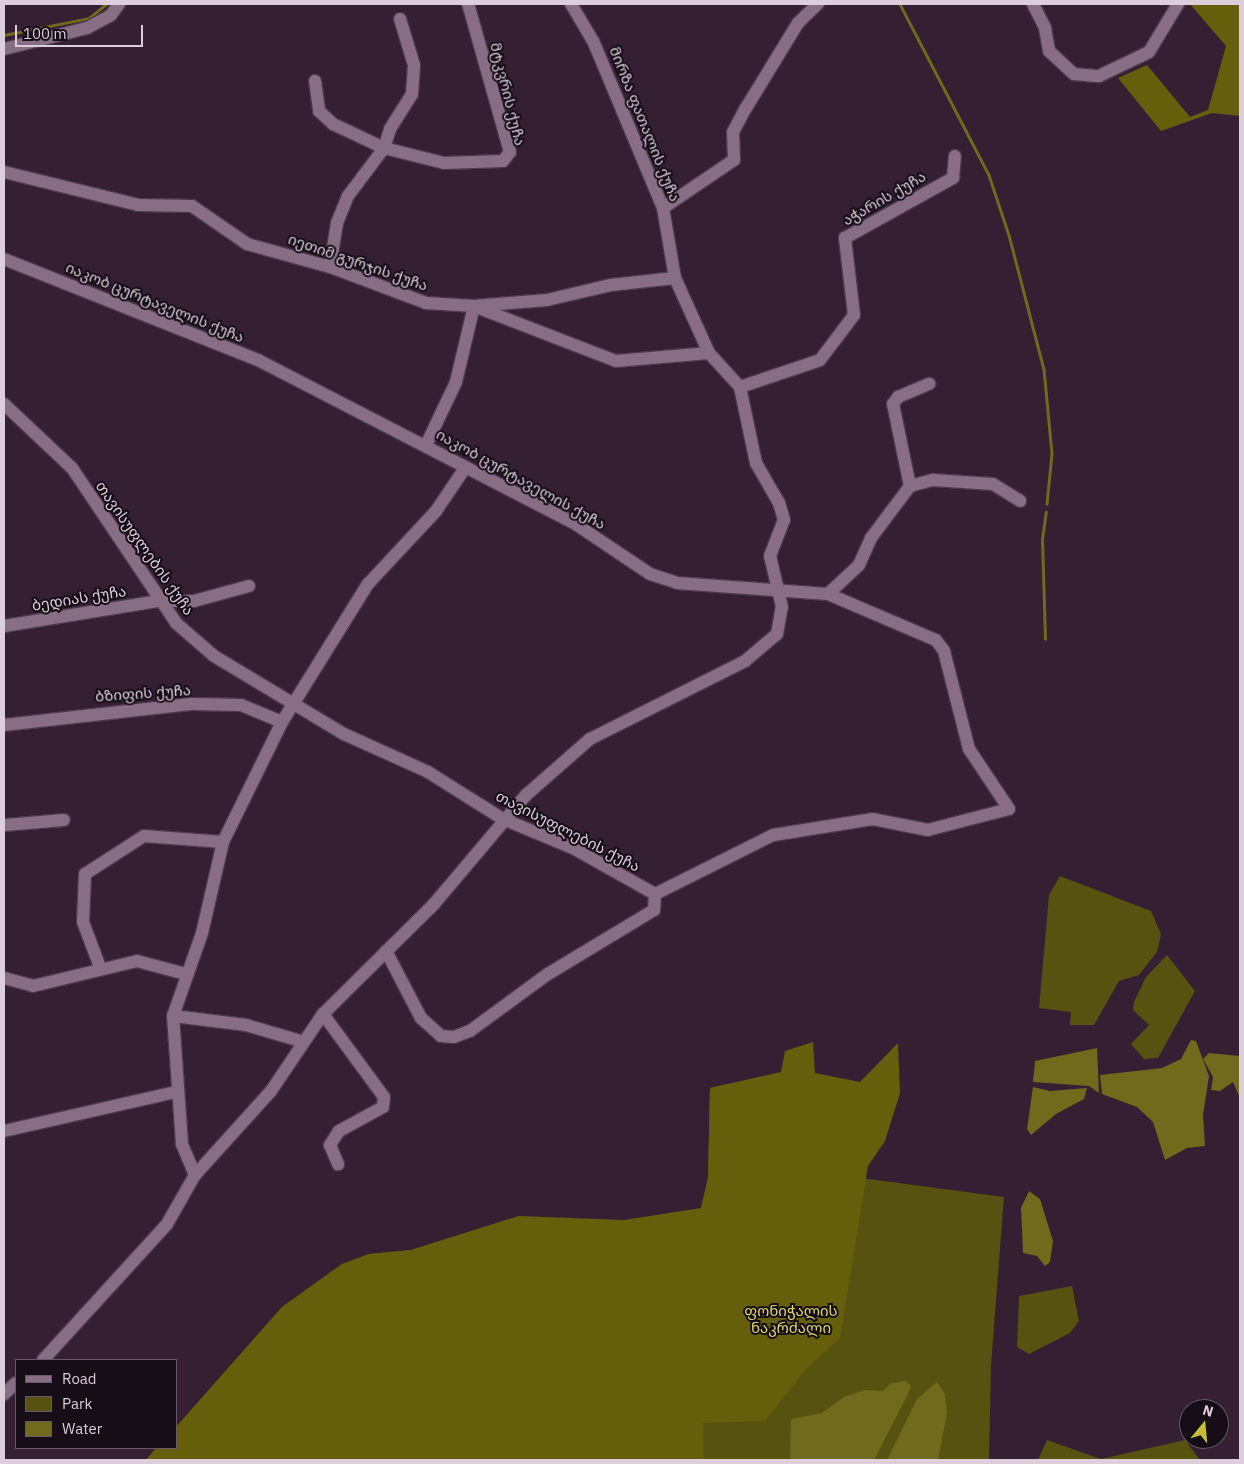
<!DOCTYPE html>
<meta charset="utf-8">
<style>
body{margin:0}
#map{position:relative;width:1244px;height:1464px;overflow:hidden;background:#341f33;font-family:"IBM Plex Sans","Noto Sans Georgian",sans-serif}
div>[style]{position:absolute}
[style*='--x']{left:calc(var(--x)*1px);top:calc(var(--y)*1px);width:calc(var(--w)*1px);rotate:calc(var(--a)*1deg)}
.green>*{inset:0;background:#575210}
.forest>*{inset:0;background:#655f0b}
.water>*{inset:0;background:#706a1c}
.stream>*{height:2.5px;margin:-1.25px;padding:0 1.25px;transform-origin:1.25px;border-radius:1.25px;background:#706a1c}
.roads{filter:drop-shadow(1px 0 #4d3b4d) drop-shadow(-1px 0 #4d3b4d) drop-shadow(0 1px #4d3b4d) drop-shadow(0 -1px #4d3b4d)}
.minor>*{height:12px;margin:-6px;padding:0 6px;transform-origin:6px;border-radius:6px;background:#876e85}
span{translate:-50% -50%;white-space:nowrap;text-align:center;line-height:1.15;-webkit-text-stroke:4px #160d16;paint-order:stroke}
.street-label{font-size:15px;color:#dccedb}
.park-label{font-size:15px;color:#dfd66e}
.frame{position:absolute;inset:0;border:5px solid #dccedb;pointer-events:none}
.legend{position:absolute;left:15px;top:1359px;width:162px;height:90px;box-sizing:border-box;background:#160d16;border:1px solid #655a65;margin:0;padding:6px 9px;list-style:none;font-size:15px;color:#dccedb}
.legend li{display:flex;align-items:center;gap:10px;height:25px}
.legend b{width:25px;border:1px solid #655a65}
.north{position:absolute;left:1179px;top:1399px;width:50px;height:50px;box-sizing:border-box;background:#160d16;border:1px solid #655a65;border-radius:50%;rotate:17deg;font-size:14px;font-weight:700;line-height:20px;text-align:center;color:#dccedb}
.north::after{content:'';display:block;margin:auto;width:18px;height:22px;background:#c6bc3c;clip-path:polygon(50% 0,100% 100%,50% 72%,0 100%)}
.scale{position:absolute;left:15px;top:25px;width:128px;height:22px;box-sizing:border-box;border:2px solid #dccedb;border-top:0;padding-left:6px;font-size:15px;line-height:18px;white-space:nowrap;color:#dccedb;-webkit-text-stroke:4px #160d16;paint-order:stroke}
</style>
<div id="map">
<div class="green">
<div style="clip-path:polygon(1060px 876px,1151px 911px,1161px 934px,1157px 952px,1139px 975px,1119px 981px,1094px 1025px,1070px 1025px,1071px 1012px,1039px 1008px,1049px 895px)"></div>
<div style="clip-path:polygon(1167px 955px,1195px 991px,1158px 1058px,1144px 1059px,1131px 1044px,1149px 1025px,1133px 1010px,1134px 1002px,1146px 977px)"></div>
<div style="clip-path:polygon(727px 1084px,861px 1178px,1004px 1197px,991px 1366px,989px 1460px,146px 1460px,156px 1448px,176px 1448px,176px 1427px,282px 1307px,342px 1264px,369px 1254px,411px 1250px,519px 1216px,537px 1259px,701px 1208px,708px 1178px,710px 1088px)"></div>
<div style="clip-path:polygon(1072px 1286px,1079px 1321px,1070px 1333px,1029px 1354px,1017px 1347px,1019px 1296px)"></div>
<div style="clip-path:polygon(1047px 1440px,1101px 1459px,1185px 1440px,1200px 1460px,1038px 1460px)"></div>
</div>
<div class="forest">
<div style="clip-path:polygon(1190px 4px,1240px 4px,1240px 116px,1212px 113px,1161px 131px,1118px 78px,1147px 65px,1190px 117px,1208px 110px,1226px 46px)"></div>
<div style="clip-path:polygon(813px 1042px,815px 1073px,860px 1082px,898px 1043px,900px 1093px,885px 1141px,868px 1166px,840px 1338px,806px 1369px,765px 1421px,703px 1423px,704px 1460px,146px 1460px,156px 1448px,176px 1448px,176px 1427px,282px 1307px,342px 1264px,369px 1254px,411px 1250px,519px 1216px,624px 1220px,701px 1208px,708px 1178px,710px 1088px,781px 1072px,785px 1051px)"></div>
</div>
<div class="water">
<div style="clip-path:polygon(1191px 1040px,1196px 1041px,1209px 1076px,1203px 1115px,1205px 1146px,1187px 1148px,1165px 1160px,1153px 1122px,1137px 1107px,1102px 1094px,1100px 1075px,1162px 1068px,1181px 1059px)"></div>
<div style="clip-path:polygon(1097px 1048px,1099px 1093px,1089px 1086px,1033px 1082px,1035px 1061px)"></div>
<div style="clip-path:polygon(1209px 1053px,1240px 1056px,1240px 1098px,1233px 1082px,1220px 1091px,1211px 1090px,1213px 1077px,1203px 1059px)"></div>
<div style="clip-path:polygon(1033px 1087px,1050px 1091px,1087px 1088px,1084px 1099px,1056px 1114px,1031px 1135px,1027px 1129px)"></div>
<div style="clip-path:polygon(1029px 1191px,1040px 1199px,1053px 1241px,1050px 1262px,1045px 1266px,1037px 1256px,1023px 1253px,1021px 1208px)"></div>
<div style="clip-path:polygon(906px 1381px,911px 1386px,908px 1394px,874px 1460px,790px 1460px,791px 1419px,822px 1413px,844px 1397px,865px 1390px,883px 1391px,891px 1383px)"></div>
<div style="clip-path:polygon(937px 1382px,945px 1394px,947px 1413px,938px 1460px,887px 1460px,917px 1399px)"></div>
</div>
<div class="stream">
<div style="--x:900;--y:4;--w:193;--a:62.5"></div>
<div style="--x:989;--y:175;--w:63;--a:71.6"></div>
<div style="--x:1009;--y:235;--w:138;--a:75.4"></div>
<div style="--x:1044;--y:369;--w:85;--a:84.6"></div>
<div style="--x:1052;--y:454;--w:50;--a:95.7"></div>
<div style="--x:4;--y:35;--w:87;--a:-11.3"></div>
<div style="--x:89;--y:18;--w:22;--a:-39"></div>
<div style="--x:1045;--y:639;--w:100;--a:-91.7"></div>
<div style="--x:1042;--y:539;--w:27;--a:-82"></div>
</div>
<div class="roads">
<div class="minor">
<div style="--x:1033;--y:4;--w:27;--a:63"></div>
<div style="--x:1045;--y:28;--w:23;--a:80"></div>
<div style="--x:1049;--y:51;--w:34;--a:43"></div>
<div style="--x:1074;--y:74;--w:25;--a:5"></div>
<div style="--x:1099;--y:76;--w:55;--a:-25.6"></div>
<div style="--x:1149;--y:52;--w:56;--a:-58.9"></div>
<div style="--x:4;--y:49;--w:86;--a:-14.2"></div>
<div style="--x:87;--y:28;--w:27;--a:-28"></div>
<div style="--x:111;--y:15;--w:14;--a:-54"></div>
<div style="--x:315;--y:81;--w:30;--a:82"></div>
<div style="--x:319;--y:111;--w:19;--a:43"></div>
<div style="--x:333;--y:124;--w:56;--a:25.2"></div>
<div style="--x:384;--y:148;--w:62;--a:14"></div>
<div style="--x:444;--y:163;--w:59;--a:-1.9"></div>
<div style="--x:503;--y:161;--w:11;--a:-52"></div>
<div style="--x:510;--y:152;--w:154;--a:-105.8"></div>
<div style="--x:4;--y:172;--w:138;--a:13.8"></div>
<div style="--x:138;--y:205;--w:54;--a:1.1"></div>
<div style="--x:192;--y:206;--w:67;--a:34.6"></div>
<div style="--x:247;--y:244;--w:86;--a:15.5"></div>
<div style="--x:330;--y:267;--w:103;--a:20.6"></div>
<div style="--x:426;--y:303;--w:48;--a:3.6"></div>
<div style="--x:474;--y:306;--w:73;--a:-4.7"></div>
<div style="--x:547;--y:300;--w:66;--a:-13.2"></div>
<div style="--x:611;--y:285;--w:64;--a:-6.2"></div>
<div style="--x:663;--y:208;--w:86;--a:-34.1"></div>
<div style="--x:734;--y:160;--w:28;--a:-92"></div>
<div style="--x:733;--y:132;--w:27;--a:-62"></div>
<div style="--x:746;--y:108;--w:100;--a:-58.5"></div>
<div style="--x:798;--y:23;--w:28;--a:-44"></div>
<div style="--x:4;--y:259;--w:273;--a:21.7"></div>
<div style="--x:258;--y:360;--w:359;--a:27.3"></div>
<div style="--x:577;--y:525;--w:88;--a:33.9"></div>
<div style="--x:650;--y:574;--w:28;--a:18"></div>
<div style="--x:677;--y:583;--w:151;--a:4.2"></div>
<div style="--x:828;--y:594;--w:117;--a:23.1"></div>
<div style="--x:936;--y:640;--w:14;--a:54"></div>
<div style="--x:944;--y:651;--w:101;--a:75.7"></div>
<div style="--x:969;--y:749;--w:72;--a:56.3"></div>
<div style="--x:1009;--y:809;--w:84;--a:165.5"></div>
<div style="--x:928;--y:830;--w:56;--a:-168.7"></div>
<div style="--x:873;--y:819;--w:101;--a:170.9"></div>
<div style="--x:773;--y:835;--w:132;--a:153.4"></div>
<div style="--x:330;--y:267;--w:45;--a:-81"></div>
<div style="--x:337;--y:223;--w:29;--a:-68"></div>
<div style="--x:348;--y:196;--w:60;--a:-53.1"></div>
<div style="--x:384;--y:148;--w:20;--a:-72"></div>
<div style="--x:390;--y:129;--w:41;--a:-57.8"></div>
<div style="--x:412;--y:94;--w:29;--a:-86"></div>
<div style="--x:414;--y:65;--w:48;--a:-106.9"></div>
<div style="--x:476;--y:307;--w:150;--a:21.1"></div>
<div style="--x:616;--y:361;--w:93;--a:-4.9"></div>
<div style="--x:740;--y:387;--w:84;--a:-18.6"></div>
<div style="--x:820;--y:360;--w:56;--a:-52.9"></div>
<div style="--x:854;--y:315;--w:78;--a:-96.7"></div>
<div style="--x:845;--y:238;--w:124;--a:-29.1"></div>
<div style="--x:953;--y:178;--w:22;--a:-85"></div>
<div style="--x:4;--y:404;--w:93;--a:43.3"></div>
<div style="--x:72;--y:468;--w:187;--a:56.1"></div>
<div style="--x:176;--y:623;--w:50;--a:41"></div>
<div style="--x:214;--y:656;--w:152;--a:31"></div>
<div style="--x:344;--y:734;--w:92;--a:24.3"></div>
<div style="--x:428;--y:772;--w:89;--a:32.1"></div>
<div style="--x:503;--y:819;--w:76;--a:22.5"></div>
<div style="--x:573;--y:848;--w:94;--a:29.3"></div>
<div style="--x:426;--y:445;--w:70;--a:-64.5"></div>
<div style="--x:456;--y:382;--w:78;--a:-76.7"></div>
<div style="--x:910;--y:486;--w:84;--a:-101.7"></div>
<div style="--x:893;--y:404;--w:9;--a:-54"></div>
<div style="--x:898;--y:397;--w:34;--a:-23"></div>
<div style="--x:828;--y:594;--w:42;--a:-43.1"></div>
<div style="--x:859;--y:565;--w:30;--a:-66"></div>
<div style="--x:871;--y:538;--w:65;--a:-53.1"></div>
<div style="--x:910;--y:486;--w:24;--a:-15"></div>
<div style="--x:933;--y:480;--w:60;--a:3.8"></div>
<div style="--x:993;--y:484;--w:32;--a:32"></div>
<div style="--x:4;--y:626;--w:157;--a:-9.2"></div>
<div style="--x:159;--y:601;--w:35;--a:0"></div>
<div style="--x:194;--y:601;--w:57;--a:-15.3"></div>
<div style="--x:4;--y:725;--w:188;--a:-6.4"></div>
<div style="--x:191;--y:704;--w:50;--a:1.1"></div>
<div style="--x:241;--y:705;--w:44;--a:22.5"></div>
<div style="--x:4;--y:825;--w:60;--a:-4.8"></div>
<div style="--x:386;--y:951;--w:76;--a:62.4"></div>
<div style="--x:421;--y:1018;--w:27;--a:42"></div>
<div style="--x:441;--y:1036;--w:13;--a:4"></div>
<div style="--x:454;--y:1037;--w:17;--a:-21"></div>
<div style="--x:470;--y:1031;--w:97;--a:-36.2"></div>
<div style="--x:548;--y:974;--w:124;--a:-31.1"></div>
<div style="--x:654;--y:910;--w:16;--a:-86"></div>
<div style="--x:100;--y:967;--w:48;--a:-110.7"></div>
<div style="--x:83;--y:922;--w:48;--a:-87.6"></div>
<div style="--x:85;--y:874;--w:70;--a:-32.8"></div>
<div style="--x:144;--y:836;--w:79;--a:4.3"></div>
<div style="--x:4;--y:978;--w:30;--a:15"></div>
<div style="--x:33;--y:986;--w:107;--a:-13.5"></div>
<div style="--x:137;--y:961;--w:51;--a:14.9"></div>
<div style="--x:323;--y:1014;--w:103;--a:53.7"></div>
<div style="--x:384;--y:1097;--w:10;--a:96"></div>
<div style="--x:383;--y:1107;--w:50;--a:151.4"></div>
<div style="--x:339;--y:1131;--w:17;--a:123"></div>
<div style="--x:330;--y:1145;--w:21;--a:67"></div>
<div style="--x:173;--y:1016;--w:74;--a:7"></div>
<div style="--x:246;--y:1025;--w:57;--a:16.2"></div>
<div style="--x:4;--y:1131;--w:176;--a:-12.8"></div>
<div style="--x:195;--y:1175;--w:34;--a:-113"></div>
<div style="--x:182;--y:1144;--w:128;--a:-94"></div>
<div style="--x:173;--y:1016;--w:88;--a:-70.7"></div>
<div style="--x:202;--y:933;--w:93;--a:-77"></div>
<div style="--x:223;--y:842;--w:134;--a:-63.8"></div>
<div style="--x:282;--y:722;--w:163;--a:-58.1"></div>
<div style="--x:368;--y:584;--w:100;--a:-47"></div>
<div style="--x:436;--y:511;--w:52;--a:-56"></div>
<div style="--x:43;--y:1360;--w:184;--a:-47.6"></div>
<div style="--x:167;--y:1224;--w:56;--a:-60.3"></div>
<div style="--x:195;--y:1175;--w:113;--a:-47.9"></div>
<div style="--x:271;--y:1091;--w:93;--a:-56"></div>
<div style="--x:323;--y:1014;--w:156;--a:-44.7"></div>
<div style="--x:434;--y:904;--w:143;--a:-49.8"></div>
<div style="--x:526;--y:795;--w:85;--a:-41.2"></div>
<div style="--x:590;--y:739;--w:174;--a:-26.7"></div>
<div style="--x:745;--y:661;--w:42;--a:-40.2"></div>
<div style="--x:777;--y:634;--w:27;--a:-80"></div>
<div style="--x:782;--y:607;--w:52;--a:-103.2"></div>
<div style="--x:770;--y:556;--w:39;--a:-69"></div>
<div style="--x:784;--y:520;--w:18;--a:-106"></div>
<div style="--x:779;--y:503;--w:46;--a:-119.9"></div>
<div style="--x:756;--y:463;--w:78;--a:-101.9"></div>
<div style="--x:740;--y:387;--w:46;--a:-132.4"></div>
<div style="--x:709;--y:353;--w:82;--a:-114.4"></div>
<div style="--x:675;--y:278;--w:71;--a:-99.7"></div>
<div style="--x:663;--y:208;--w:181;--a:-112.7"></div>
<div style="--x:593;--y:41;--w:43;--a:-120.7"></div>
<div style="--x:4;--y:1394;--w:16;--a:-43"></div>
</div>
</div>
<div class="street-label">
<span style="left:508px;top:94px;rotate:76deg">მტკვრის ქუჩა</span>
<span style="left:645px;top:124px;rotate:68deg">მირზა ფათალის ქუჩა</span>
<span style="left:884px;top:198px;rotate:-30deg">აჭარის ქუჩა</span>
<span style="left:358px;top:262px;rotate:19deg">იეთიმ გურჯის ქუჩა</span>
<span style="left:155px;top:302px;rotate:22deg">იაკობ ცურტაველის ქუჩა</span>
<span style="left:521px;top:479px;rotate:29deg">იაკობ ცურტაველის ქუჩა</span>
<span style="left:145px;top:548px;rotate:55deg">თავისუფლების ქუჩა</span>
<span style="left:79px;top:598px;rotate:-9deg">ბედიას ქუჩა</span>
<span style="left:143px;top:693px;rotate:-4deg">ბზიფის ქუჩა</span>
<span style="left:568px;top:831px;rotate:27deg">თავისუფლების ქუჩა</span>
</div>
<div class="park-label">
<span style="left:791px;top:1319px">ფონიჭალის<br>ნაკრძალი</span>
</div>
<div class="frame"></div>
<ul class="legend">
<li><b style="height:6px;background:#876e85"></b>Road</li>
<li><b style="height:14px;background:#575210"></b>Park</li>
<li><b style="height:14px;background:#706a1c"></b>Water</li>
</ul>
<div class="north">N</div>
<div class="scale">100 m</div>
</div>
